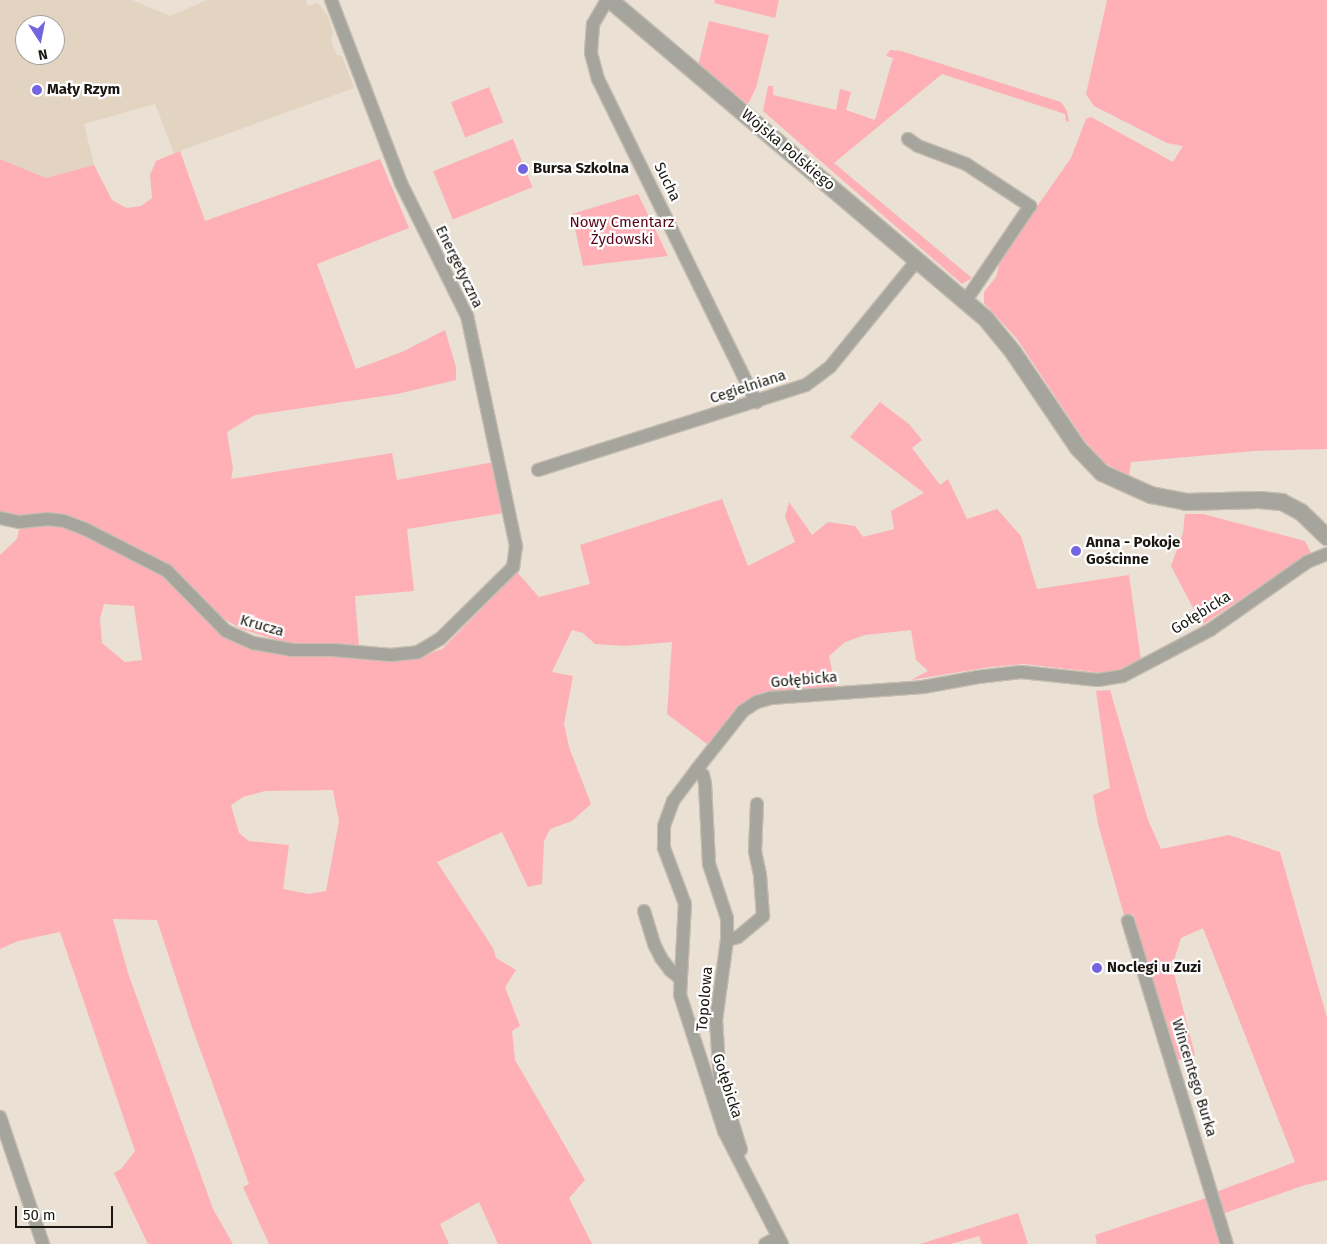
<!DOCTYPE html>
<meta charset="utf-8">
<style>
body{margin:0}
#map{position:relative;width:1327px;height:1244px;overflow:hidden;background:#eae0d3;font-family:"Fira Sans",sans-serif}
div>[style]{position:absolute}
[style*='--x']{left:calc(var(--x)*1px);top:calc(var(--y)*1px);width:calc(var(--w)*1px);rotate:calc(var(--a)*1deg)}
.built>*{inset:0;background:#e3d4c1}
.green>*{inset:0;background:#feb0b6;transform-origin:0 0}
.roads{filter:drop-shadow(1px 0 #c5bcb0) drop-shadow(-1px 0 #c5bcb0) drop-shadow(0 1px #c5bcb0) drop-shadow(0 -1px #c5bcb0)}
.minor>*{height:12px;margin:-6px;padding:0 6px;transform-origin:6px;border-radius:6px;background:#a5a59e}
.tertiary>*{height:16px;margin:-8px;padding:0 8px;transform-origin:8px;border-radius:8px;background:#a5a59e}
.dots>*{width:14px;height:14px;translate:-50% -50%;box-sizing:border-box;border:2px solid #fff;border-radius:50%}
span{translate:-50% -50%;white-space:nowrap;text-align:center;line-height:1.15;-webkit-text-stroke:4.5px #fff;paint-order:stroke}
.poi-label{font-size:15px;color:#1b1813;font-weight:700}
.left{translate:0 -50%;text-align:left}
.street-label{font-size:15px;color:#1b1813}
.park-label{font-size:15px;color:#56051a}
.north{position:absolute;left:15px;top:15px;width:50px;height:50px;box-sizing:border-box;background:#fff;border:1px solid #a4a3a1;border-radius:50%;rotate:169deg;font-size:14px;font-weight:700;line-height:20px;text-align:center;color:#1b1813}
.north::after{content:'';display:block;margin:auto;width:18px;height:22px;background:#7265df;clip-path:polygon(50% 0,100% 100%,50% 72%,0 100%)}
.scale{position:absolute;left:15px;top:1206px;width:98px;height:22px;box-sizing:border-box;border:2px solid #1b1813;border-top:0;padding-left:6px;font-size:15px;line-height:18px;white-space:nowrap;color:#1b1813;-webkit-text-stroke:4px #fff;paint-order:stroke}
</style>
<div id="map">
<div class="built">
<div style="clip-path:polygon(evenodd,0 0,132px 0,170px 16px,207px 0,306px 0,308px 6px,318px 3px,328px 16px,333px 32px,331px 40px,334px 48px,337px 55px,342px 56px,354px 88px,174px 153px,155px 104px,84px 124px,94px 165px,46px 178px,0 159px,0 0,25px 25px,55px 25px,55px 55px,25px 55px,25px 25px)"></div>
</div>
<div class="green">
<div style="clip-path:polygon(715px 0,779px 0,775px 18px,714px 3px)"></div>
<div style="clip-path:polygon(1107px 0,1327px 0,1327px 449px,1254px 451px,1131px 462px,1129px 476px,1106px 464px,1084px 440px,1017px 339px,984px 303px,984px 292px,996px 277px,1001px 258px,1071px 158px,1086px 119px,1091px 117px,1173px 162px,1183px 146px,1167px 143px,1094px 106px,1086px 94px)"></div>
<div style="clip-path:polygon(709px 21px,769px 35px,756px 88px,748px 104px,698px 66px)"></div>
<div style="clip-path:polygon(890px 50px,901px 51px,1061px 102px,1067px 111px,1069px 122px,1066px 121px,1065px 114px,942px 74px,834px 163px,972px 278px,962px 284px,763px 111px,768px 86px,773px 86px,773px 95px,836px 110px,840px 89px,851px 92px,846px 110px,875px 120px,893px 58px,886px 56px)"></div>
<div style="left:489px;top:87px;width:38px;height:41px;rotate:68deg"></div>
<div style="left:513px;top:139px;width:52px;height:86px;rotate:68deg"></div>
<div style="clip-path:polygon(180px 151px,205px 221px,380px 159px,409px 228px,317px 264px,356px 369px,402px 352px,445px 330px,456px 367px,456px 380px,397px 394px,255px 415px,227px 432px,233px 469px,231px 479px,392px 453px,397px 480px,494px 462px,504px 513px,407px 529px,414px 591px,355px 596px,359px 647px,294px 645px,241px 629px,218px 615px,186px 581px,166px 566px,103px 533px,0 515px,0 159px,46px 178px,94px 165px,112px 200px,126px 208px,141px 206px,152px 198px,150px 175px,156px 161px)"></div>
<div style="clip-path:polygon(638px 194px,668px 256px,583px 266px,572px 214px)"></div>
<div style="clip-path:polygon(evenodd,880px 402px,909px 424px,922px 440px,912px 448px,940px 485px,948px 479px,967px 519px,997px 509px,1021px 536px,1037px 589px,1129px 575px,1141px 660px,1118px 670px,1102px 673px,1024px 664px,990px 667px,911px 680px,928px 671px,916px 660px,911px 630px,865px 635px,845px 642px,829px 656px,836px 689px,769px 691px,758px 694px,742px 705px,707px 744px,667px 714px,672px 642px,625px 646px,595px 644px,583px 633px,572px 630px,552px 672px,573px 676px,564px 724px,569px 747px,591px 804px,572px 821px,550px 829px,544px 841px,542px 884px,528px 887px,502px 832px,437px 862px,493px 948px,496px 958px,516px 970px,505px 987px,520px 1026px,512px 1031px,515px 1060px,585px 1180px,569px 1198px,592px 1244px,498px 1244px,479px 1202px,440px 1224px,449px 1244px,269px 1244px,243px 1187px,249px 1184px,192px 1027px,157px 920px,113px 919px,128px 973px,213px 1209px,233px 1244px,148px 1244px,114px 1173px,121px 1169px,135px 1151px,60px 932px,18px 941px,0 949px,0 555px,17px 539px,20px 525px,65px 524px,163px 573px,218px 632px,240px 644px,262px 651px,411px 660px,442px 649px,517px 572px,539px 597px,590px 584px,580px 545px,722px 499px,748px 566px,795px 542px,785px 517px,789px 502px,812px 535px,828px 522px,855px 526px,863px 537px,894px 529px,891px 511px,924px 493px,850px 437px,880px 402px,104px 604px,134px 606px,142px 660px,125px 662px,102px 643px,100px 618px,104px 604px,880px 402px,333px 790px,339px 821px,326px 891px,309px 894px,283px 889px,289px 845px,249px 841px,239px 833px,231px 805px,243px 797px,265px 791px,333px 790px)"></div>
<div style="clip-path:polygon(1185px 514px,1203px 514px,1305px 541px,1311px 553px,1202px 625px,1171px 566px,1183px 533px)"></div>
<div style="clip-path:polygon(1110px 690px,1148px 820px,1161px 849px,1229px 835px,1280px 852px,1327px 1018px,1327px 1180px,1305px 1185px,1222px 1214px,1216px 1192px,1295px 1162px,1203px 928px,1181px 938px,1172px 966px,1195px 1055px,1176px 1061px,1133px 914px,1124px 915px,1098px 824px,1093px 795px,1110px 788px,1096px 691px)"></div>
<div style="clip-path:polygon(1209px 1197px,1222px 1244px,1097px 1244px,1095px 1235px)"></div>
<div style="clip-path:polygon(1018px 1213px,1028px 1244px,982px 1244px,979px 1236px,951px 1244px,920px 1244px)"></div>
</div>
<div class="roads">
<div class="minor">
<div style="--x:607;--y:0;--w:28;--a:120"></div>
<div style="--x:593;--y:24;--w:29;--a:94"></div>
<div style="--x:591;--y:53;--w:27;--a:75"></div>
<div style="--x:598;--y:79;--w:360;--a:63.9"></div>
<div style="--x:908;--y:139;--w:12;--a:35"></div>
<div style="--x:918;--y:146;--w:51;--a:20.6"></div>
<div style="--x:966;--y:164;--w:77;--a:33.3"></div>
<div style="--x:1030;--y:206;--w:114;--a:124.2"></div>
<div style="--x:538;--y:470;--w:281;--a:-17.6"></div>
<div style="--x:806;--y:385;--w:30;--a:-37"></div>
<div style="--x:830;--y:367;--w:139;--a:-50.8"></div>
<div style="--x:0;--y:518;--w:19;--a:12"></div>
<div style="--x:19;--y:522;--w:27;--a:-6"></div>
<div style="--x:46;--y:519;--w:18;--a:6"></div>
<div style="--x:64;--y:521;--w:22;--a:21"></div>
<div style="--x:85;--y:529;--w:92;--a:27.1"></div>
<div style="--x:167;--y:571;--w:84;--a:45.5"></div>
<div style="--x:226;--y:631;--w:30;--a:24"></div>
<div style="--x:253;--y:643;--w:39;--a:10"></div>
<div style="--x:291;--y:650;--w:42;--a:0"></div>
<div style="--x:333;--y:650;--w:58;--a:4.9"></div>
<div style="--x:391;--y:655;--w:27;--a:-6"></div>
<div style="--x:418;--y:652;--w:26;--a:-31"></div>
<div style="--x:440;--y:639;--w:103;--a:-44.6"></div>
<div style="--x:513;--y:567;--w:21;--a:-82"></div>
<div style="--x:516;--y:546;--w:235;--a:-102"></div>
<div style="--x:467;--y:316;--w:148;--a:-116.4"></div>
<div style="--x:401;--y:183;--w:196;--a:-110.9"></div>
<div style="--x:697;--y:769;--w:8;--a:45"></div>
<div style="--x:703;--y:775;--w:9;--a:77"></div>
<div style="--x:705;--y:784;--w:80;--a:87.1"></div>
<div style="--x:709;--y:864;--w:57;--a:71.6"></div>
<div style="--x:727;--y:918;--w:22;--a:90"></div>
<div style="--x:727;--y:940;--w:81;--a:97.8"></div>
<div style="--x:716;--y:1020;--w:62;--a:86.3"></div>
<div style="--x:720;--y:1082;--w:71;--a:72.8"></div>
<div style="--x:644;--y:911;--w:34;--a:73"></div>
<div style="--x:654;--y:944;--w:16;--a:63"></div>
<div style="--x:661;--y:958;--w:15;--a:53"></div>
<div style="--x:670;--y:970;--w:14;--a:39"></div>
<div style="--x:1128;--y:921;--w:338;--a:73"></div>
<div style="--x:727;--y:940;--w:11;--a:-15"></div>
<div style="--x:738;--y:937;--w:33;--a:-40"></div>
<div style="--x:763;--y:916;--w:41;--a:-94.2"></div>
<div style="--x:760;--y:875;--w:25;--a:-102"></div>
<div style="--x:755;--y:851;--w:47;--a:-87.6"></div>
<div style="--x:0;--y:1117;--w:134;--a:71.3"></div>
<div style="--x:765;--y:1244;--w:15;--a:-28"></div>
<div style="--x:782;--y:1244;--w:127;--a:-117.2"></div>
<div style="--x:724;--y:1131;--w:143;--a:-107.9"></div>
<div style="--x:680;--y:995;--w:91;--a:-86.9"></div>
<div style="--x:685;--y:904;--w:60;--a:-110.6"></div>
<div style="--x:664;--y:848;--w:22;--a:-90"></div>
<div style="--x:664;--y:826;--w:27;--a:-70"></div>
<div style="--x:673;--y:801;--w:40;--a:-53"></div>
<div style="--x:697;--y:769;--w:74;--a:-51.6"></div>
<div style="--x:743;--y:711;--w:17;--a:-33"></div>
<div style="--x:757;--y:702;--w:15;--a:-16"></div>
<div style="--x:771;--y:698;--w:152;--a:-4.1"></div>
<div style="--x:923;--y:687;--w:56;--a:-10.3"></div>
<div style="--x:978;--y:677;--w:43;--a:-6.6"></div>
<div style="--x:1021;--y:672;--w:77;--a:5.9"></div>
<div style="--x:1098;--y:680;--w:25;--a:-9"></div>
<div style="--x:1123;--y:676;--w:98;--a:-27.9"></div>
<div style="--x:1210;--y:630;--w:118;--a:-35"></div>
<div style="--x:1307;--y:562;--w:22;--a:-22"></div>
</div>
<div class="tertiary">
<div style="--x:610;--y:0;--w:493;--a:40.3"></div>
<div style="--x:986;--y:319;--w:43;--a:50.7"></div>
<div style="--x:1013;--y:352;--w:116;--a:55.9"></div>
<div style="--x:1078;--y:448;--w:35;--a:46"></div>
<div style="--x:1102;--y:473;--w:54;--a:24.2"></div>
<div style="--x:1151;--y:495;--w:36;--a:11"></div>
<div style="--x:1186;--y:502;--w:73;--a:-1.6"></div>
<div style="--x:1259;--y:500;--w:23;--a:5"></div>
<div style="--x:1282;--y:502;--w:21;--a:28"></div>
<div style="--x:1301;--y:512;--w:36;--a:44"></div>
</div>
</div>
<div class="dots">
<div style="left:37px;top:90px;background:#7265df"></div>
<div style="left:523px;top:169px;background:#7265df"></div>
<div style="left:1076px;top:551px;background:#7265df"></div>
<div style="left:1097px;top:968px;background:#7265df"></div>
</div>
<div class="poi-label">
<span class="left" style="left:47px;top:90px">Mały Rzym</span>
<span class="left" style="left:533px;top:169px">Bursa Szkolna</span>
<span class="left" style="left:1086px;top:551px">Anna - Pokoje<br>Gościnne</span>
<span class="left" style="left:1107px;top:968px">Noclegi u Zuzi</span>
</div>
<div class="street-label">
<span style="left:788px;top:150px;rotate:40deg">Wojska Polskiego</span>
<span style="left:667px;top:182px;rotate:64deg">Sucha</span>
<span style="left:459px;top:267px;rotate:64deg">Energetyczna</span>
<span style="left:748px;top:387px;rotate:-18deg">Cegielniana</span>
<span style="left:1201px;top:613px;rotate:-32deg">Gołębicka</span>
<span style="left:262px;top:626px;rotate:16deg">Krucza</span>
<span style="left:804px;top:680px;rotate:-5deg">Gołębicka</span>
<span style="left:705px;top:999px;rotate:-85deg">Topolowa</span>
<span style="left:1194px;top:1078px;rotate:73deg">Wincentego Burka</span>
<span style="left:727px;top:1086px;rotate:72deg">Gołębicka</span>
</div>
<div class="park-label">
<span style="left:622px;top:231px">Nowy Cmentarz<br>Żydowski</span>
</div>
<div class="north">N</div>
<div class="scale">50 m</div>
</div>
